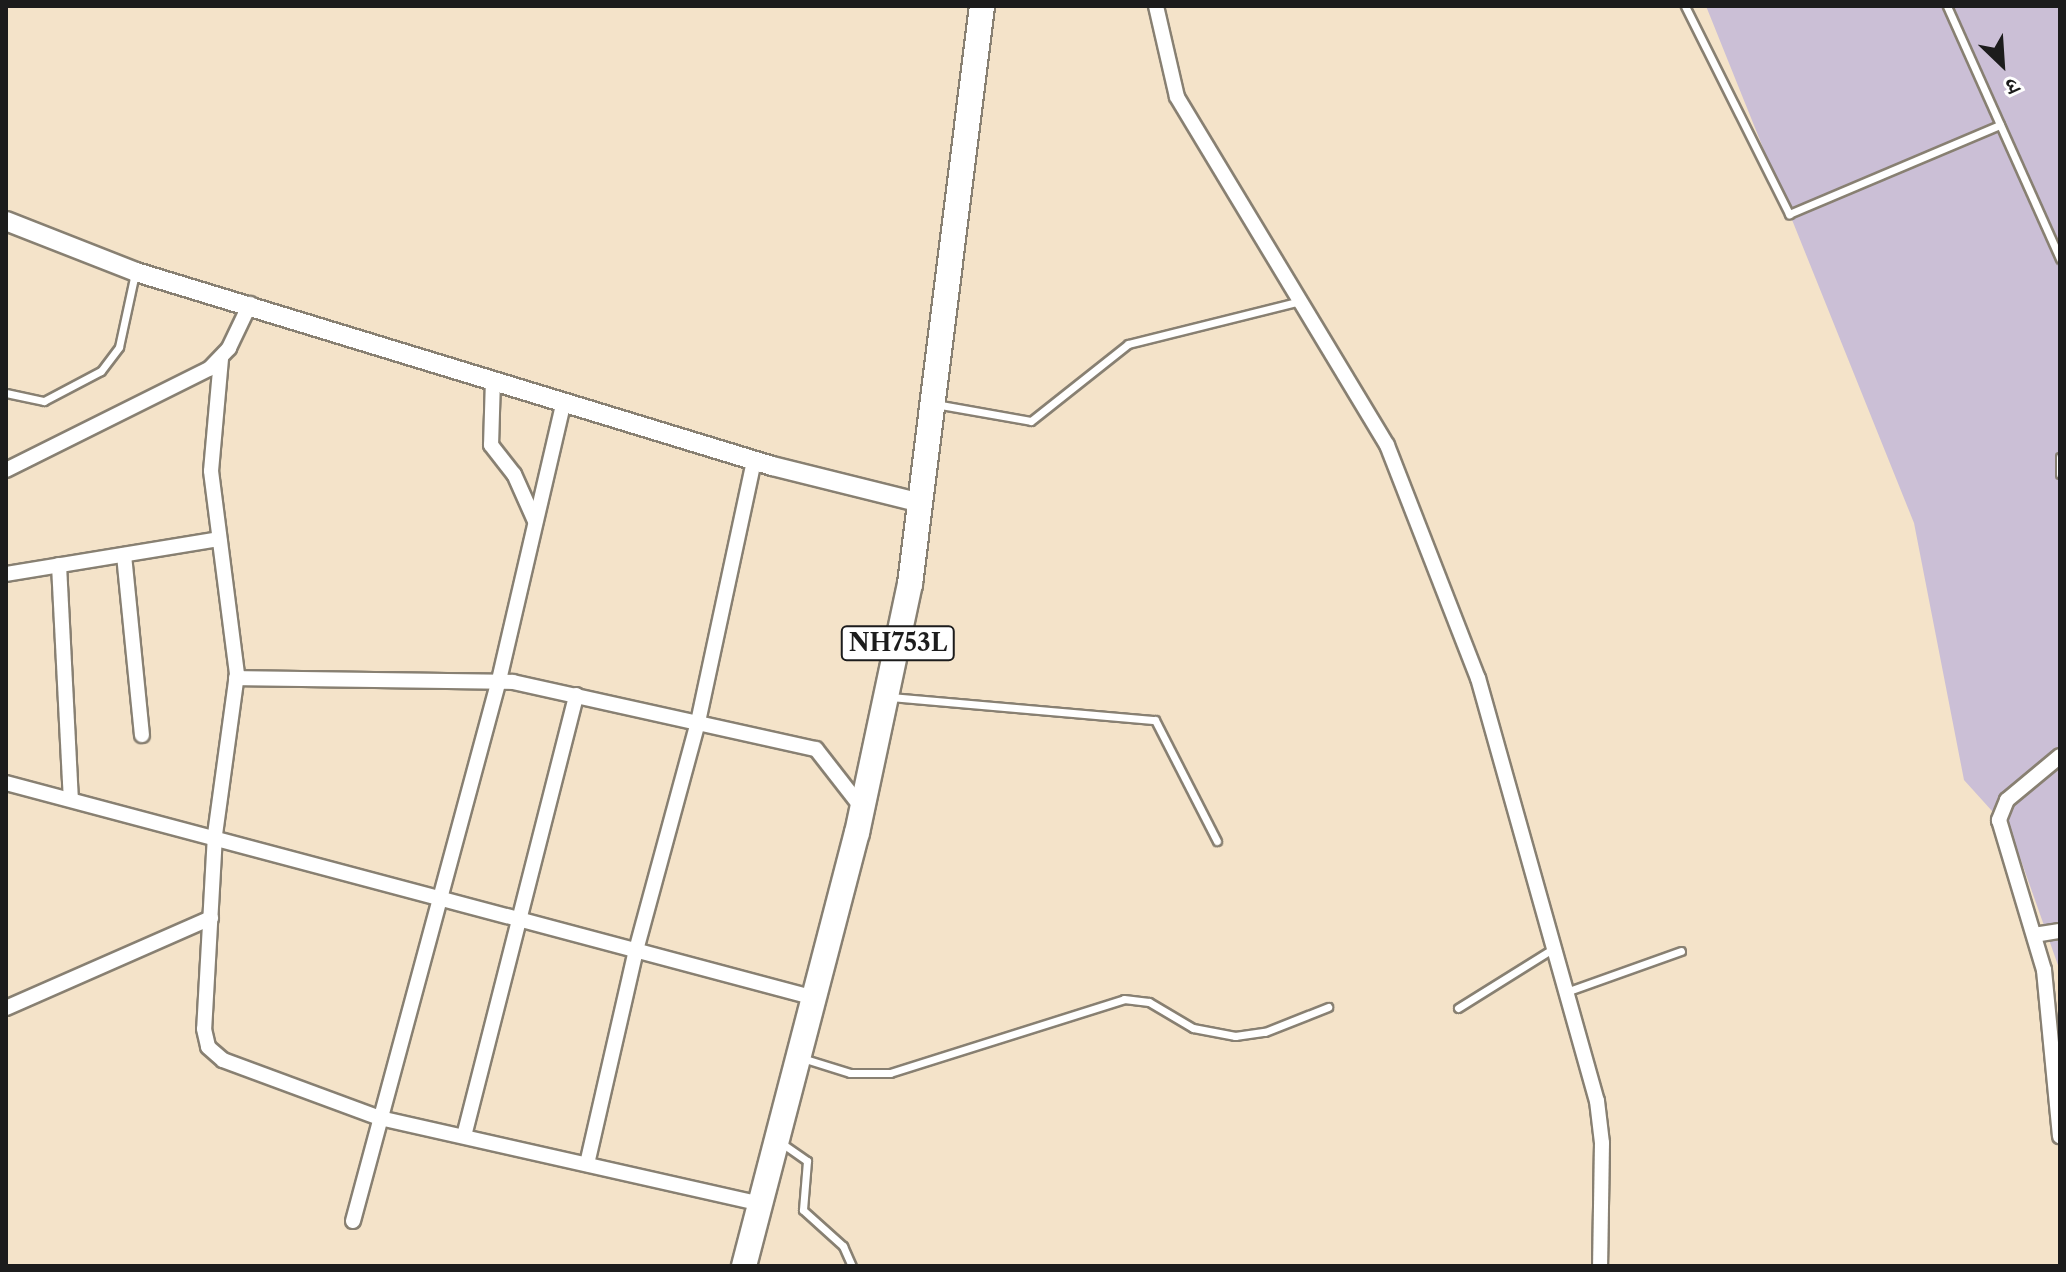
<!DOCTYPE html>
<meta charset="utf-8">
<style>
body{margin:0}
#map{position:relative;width:2066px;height:1272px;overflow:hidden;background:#f4e3c9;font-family:"Libre Caslon Text","Noto Serif Devanagari",serif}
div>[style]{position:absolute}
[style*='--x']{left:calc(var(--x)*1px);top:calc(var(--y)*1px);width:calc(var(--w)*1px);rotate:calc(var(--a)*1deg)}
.industrial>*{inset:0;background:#cbbfd6}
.roads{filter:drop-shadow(2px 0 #888072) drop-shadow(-2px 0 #888072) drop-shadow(0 2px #888072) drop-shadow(0 -2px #888072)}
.service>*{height:7px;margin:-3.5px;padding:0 3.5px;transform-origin:3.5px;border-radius:3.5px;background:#fff}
.minor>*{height:14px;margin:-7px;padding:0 7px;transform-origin:7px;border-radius:7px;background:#fff}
.tertiary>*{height:18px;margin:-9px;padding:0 9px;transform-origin:9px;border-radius:9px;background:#fff}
.trunk>*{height:24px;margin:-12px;padding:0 12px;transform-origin:12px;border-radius:12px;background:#fff}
span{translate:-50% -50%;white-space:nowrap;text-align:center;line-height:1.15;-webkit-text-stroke:6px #fff;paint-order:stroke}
.shield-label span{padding:2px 6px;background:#fff;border:2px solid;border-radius:6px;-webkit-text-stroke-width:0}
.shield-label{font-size:24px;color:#1c1c1c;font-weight:700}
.frame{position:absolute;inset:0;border:8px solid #1c1c1c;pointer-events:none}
.north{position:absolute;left:1962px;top:24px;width:80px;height:80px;-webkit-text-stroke:6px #fff;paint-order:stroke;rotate:155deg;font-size:22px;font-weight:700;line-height:32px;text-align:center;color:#1c1c1c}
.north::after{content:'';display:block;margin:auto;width:28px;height:36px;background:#1c1c1c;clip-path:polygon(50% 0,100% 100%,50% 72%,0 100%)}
</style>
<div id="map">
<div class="industrial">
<div style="clip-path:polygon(1706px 6px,2060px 6px,2060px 971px,2011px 832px,1964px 780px,1914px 523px)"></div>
</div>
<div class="roads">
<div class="service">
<div style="--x:1685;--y:6;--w:233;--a:63.4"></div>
<div style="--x:1789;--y:214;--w:229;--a:-22.9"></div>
<div style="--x:1947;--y:6;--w:277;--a:65.9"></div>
<div style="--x:6;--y:393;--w:39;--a:12"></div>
<div style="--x:44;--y:401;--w:64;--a:-27.8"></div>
<div style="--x:101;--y:371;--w:30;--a:-53"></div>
<div style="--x:119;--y:347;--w:76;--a:-77.8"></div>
<div style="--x:935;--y:404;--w:97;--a:10"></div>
<div style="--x:1031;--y:421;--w:124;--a:-38.4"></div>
<div style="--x:1128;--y:344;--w:177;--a:-14"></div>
<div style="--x:2060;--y:457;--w:17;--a:90"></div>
<div style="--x:891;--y:697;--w:265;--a:5"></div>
<div style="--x:1155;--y:720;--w:136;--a:62.9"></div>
<div style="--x:1566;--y:992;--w:122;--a:-19.6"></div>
<div style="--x:1458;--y:1008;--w:113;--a:-32"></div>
<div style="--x:802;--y:1058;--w:50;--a:17.4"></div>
<div style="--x:850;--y:1073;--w:40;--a:0"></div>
<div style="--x:890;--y:1073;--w:245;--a:-17.5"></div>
<div style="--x:1124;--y:999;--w:25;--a:7"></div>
<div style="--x:1149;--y:1002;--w:51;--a:30.6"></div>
<div style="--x:1193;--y:1028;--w:43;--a:10.8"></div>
<div style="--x:1235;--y:1036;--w:30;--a:-8"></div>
<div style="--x:1265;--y:1032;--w:68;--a:-21.6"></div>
<div style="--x:780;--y:1142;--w:33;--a:35"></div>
<div style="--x:807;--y:1161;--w:49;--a:94.7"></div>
<div style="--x:803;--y:1210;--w:54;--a:42"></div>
<div style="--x:843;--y:1246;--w:22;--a:66"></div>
</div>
<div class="minor">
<div style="--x:1156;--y:6;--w:93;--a:77"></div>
<div style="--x:1177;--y:97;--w:406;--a:58.9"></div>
<div style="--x:1387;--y:445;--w:250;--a:68.7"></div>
<div style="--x:1478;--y:678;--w:439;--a:74.3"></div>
<div style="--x:1597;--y:1101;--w:42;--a:83.2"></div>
<div style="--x:1602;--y:1143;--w:123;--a:90.9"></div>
<div style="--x:221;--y:359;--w:112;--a:95.1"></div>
<div style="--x:211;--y:471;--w:205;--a:82.7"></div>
<div style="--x:237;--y:674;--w:162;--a:97.8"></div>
<div style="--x:215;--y:835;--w:194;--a:93.2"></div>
<div style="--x:204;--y:1029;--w:18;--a:77"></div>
<div style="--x:208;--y:1047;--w:20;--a:41"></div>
<div style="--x:223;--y:1060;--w:167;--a:20.3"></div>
<div style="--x:380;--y:1118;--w:392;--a:12.7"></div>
<div style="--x:493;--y:379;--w:66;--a:91.7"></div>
<div style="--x:491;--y:445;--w:37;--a:52"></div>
<div style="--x:514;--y:474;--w:51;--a:65.9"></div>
<div style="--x:6;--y:470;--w:227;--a:-26.5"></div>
<div style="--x:209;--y:369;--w:29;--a:-46"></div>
<div style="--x:229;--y:348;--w:49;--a:-64.5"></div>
<div style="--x:124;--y:555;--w:181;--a:84.3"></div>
<div style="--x:59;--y:565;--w:234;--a:87.1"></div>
<div style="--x:6;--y:574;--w:216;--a:-9.3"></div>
<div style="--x:236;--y:678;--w:277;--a:0.8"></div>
<div style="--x:513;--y:682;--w:310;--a:12.5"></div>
<div style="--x:816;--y:749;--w:75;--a:52.1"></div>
<div style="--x:2060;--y:756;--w:69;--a:140.3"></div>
<div style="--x:2007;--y:800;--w:22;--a:112"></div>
<div style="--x:1999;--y:820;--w:157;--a:73.3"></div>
<div style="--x:2044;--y:970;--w:167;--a:84.5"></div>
<div style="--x:6;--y:783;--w:837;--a:14.88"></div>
<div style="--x:2034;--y:935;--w:26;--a:-9"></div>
<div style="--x:6;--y:1008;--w:224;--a:-23.7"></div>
<div style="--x:464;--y:1136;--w:455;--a:-75.7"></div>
<div style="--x:587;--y:1164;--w:215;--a:-77.1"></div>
<div style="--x:635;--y:954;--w:240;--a:-74.8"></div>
<div style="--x:698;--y:722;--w:268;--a:-77.9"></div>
<div style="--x:353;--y:1221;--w:560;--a:-74.9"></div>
<div style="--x:499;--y:680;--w:286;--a:-76.9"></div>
</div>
<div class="tertiary">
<div style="--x:6;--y:221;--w:140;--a:21.4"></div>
<div style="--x:136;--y:272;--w:665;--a:16.96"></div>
<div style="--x:772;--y:466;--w:154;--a:13.9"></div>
</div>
<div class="trunk">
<div style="--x:744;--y:1266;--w:448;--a:-75.4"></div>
<div style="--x:857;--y:833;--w:255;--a:-78"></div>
<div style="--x:910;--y:584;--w:582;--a:-82.9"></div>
</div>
</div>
<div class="shield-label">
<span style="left:898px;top:643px">NH753L</span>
</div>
<div class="frame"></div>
<div class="north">उ</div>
</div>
